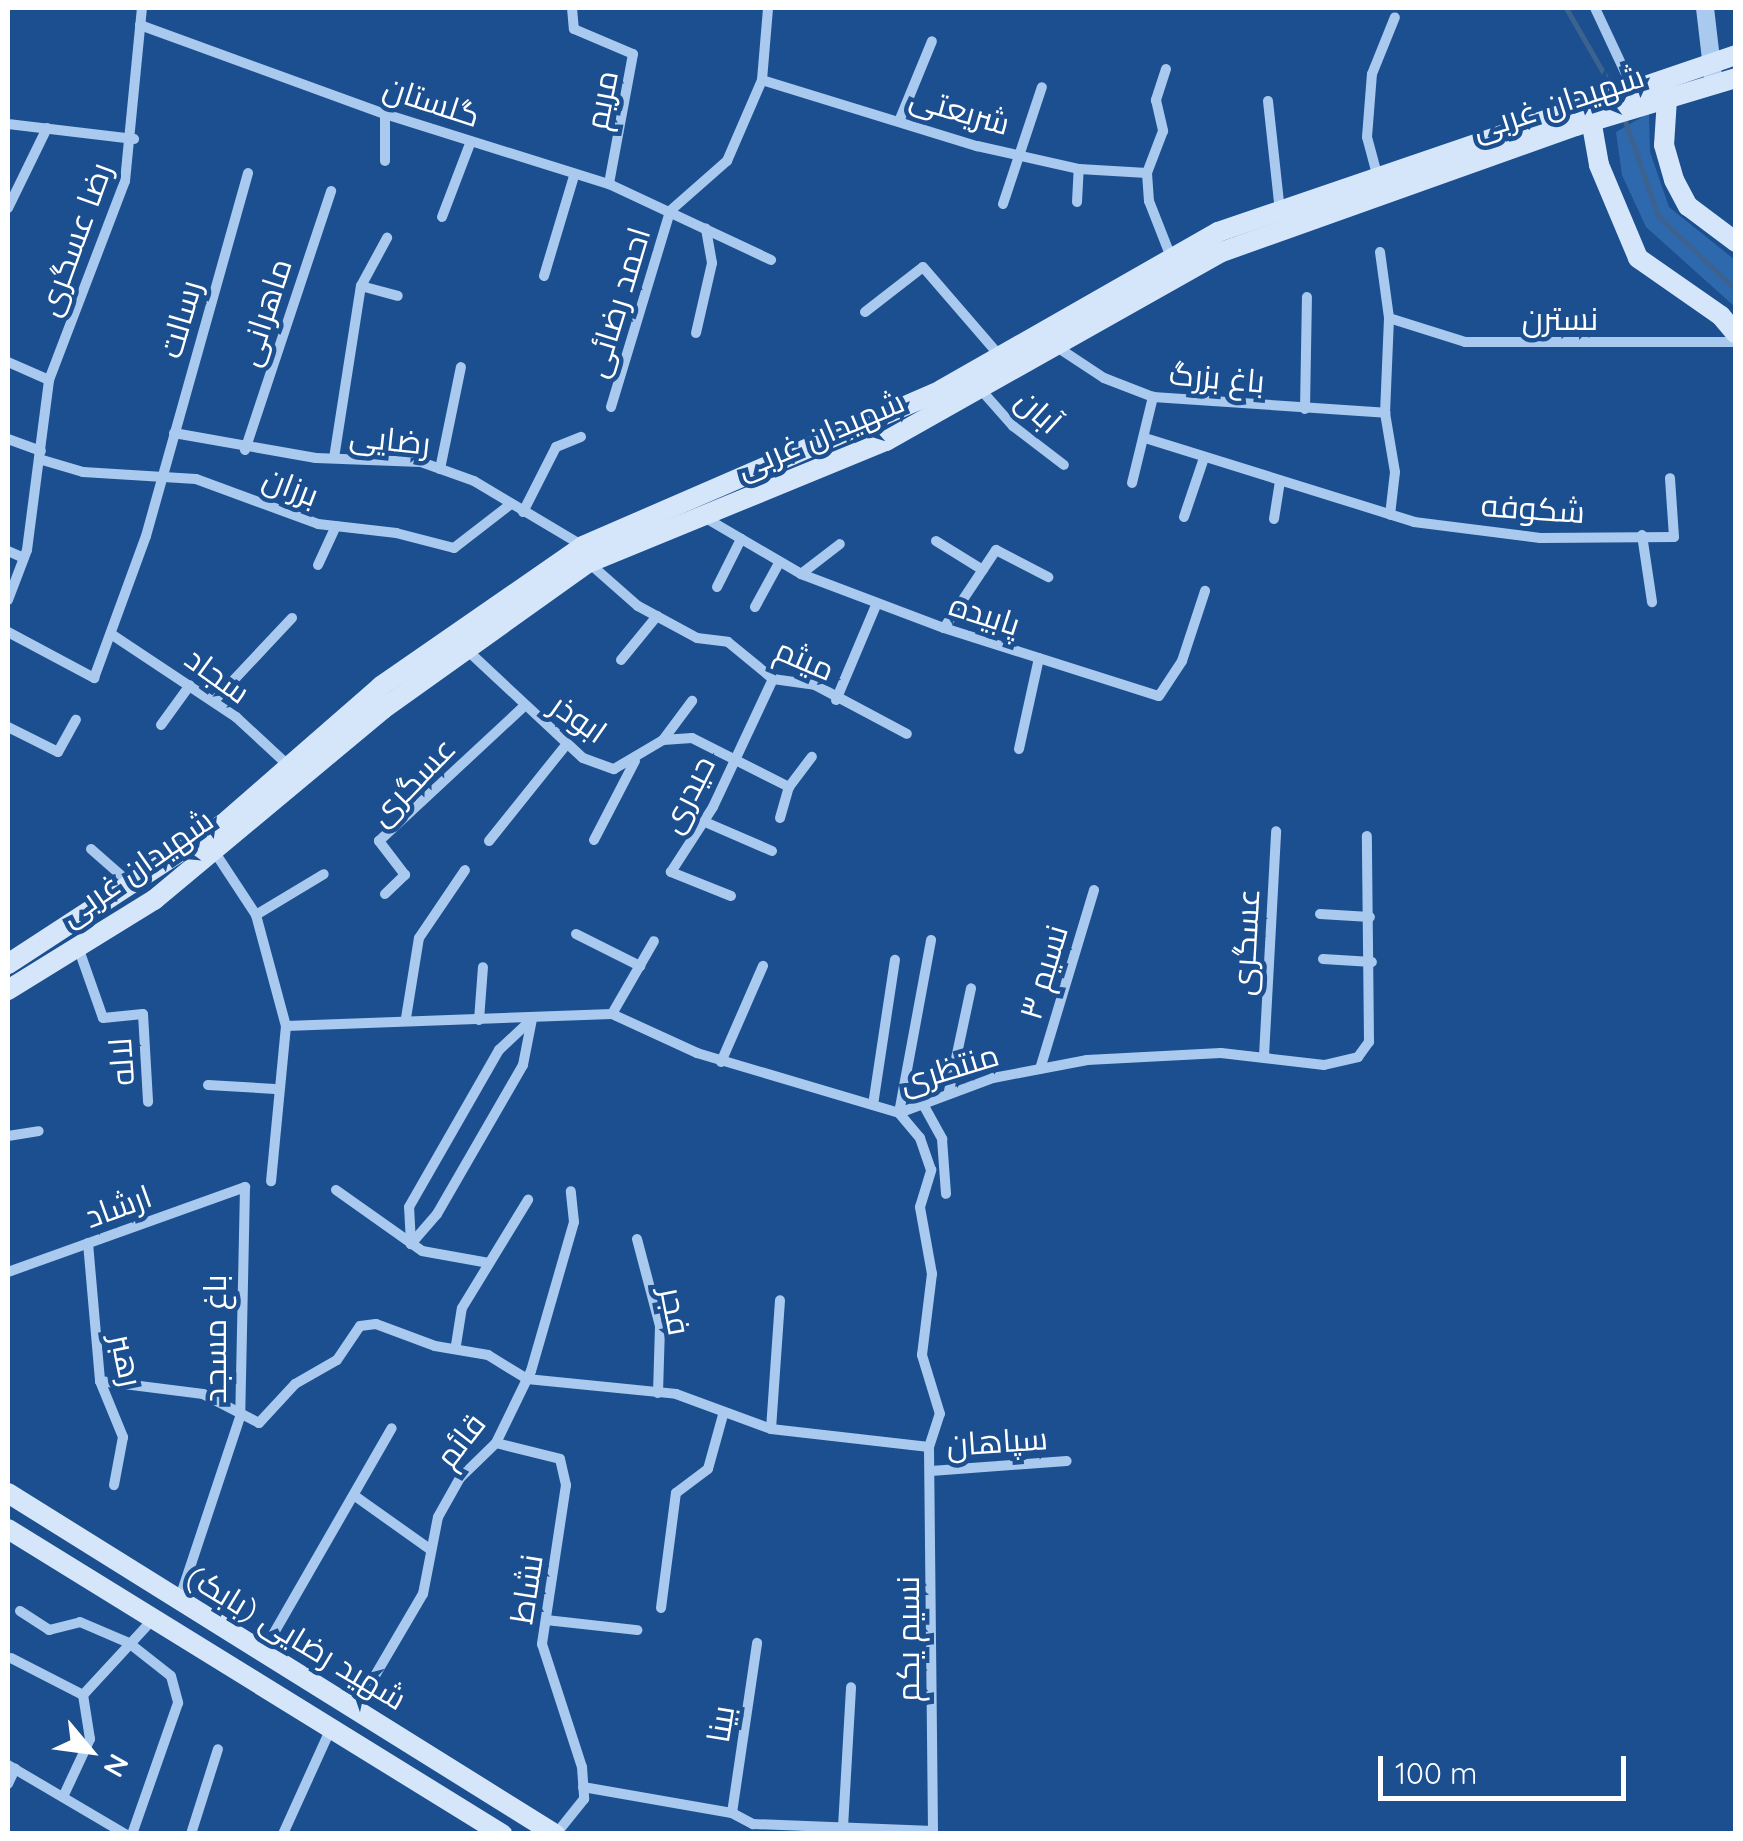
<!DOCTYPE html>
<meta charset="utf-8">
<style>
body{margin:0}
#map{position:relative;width:1743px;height:1841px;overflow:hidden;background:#1b4f8f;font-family:Quicksand,Cairo,sans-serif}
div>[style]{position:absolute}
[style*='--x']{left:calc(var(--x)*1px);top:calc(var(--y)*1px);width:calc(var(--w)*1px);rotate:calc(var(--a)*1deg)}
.green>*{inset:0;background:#2e69ad}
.stream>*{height:5px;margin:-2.5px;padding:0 2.5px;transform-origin:2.5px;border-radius:2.5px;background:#3c6290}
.minor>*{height:10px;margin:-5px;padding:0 5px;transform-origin:5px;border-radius:5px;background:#a9c9ee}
.tertiary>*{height:18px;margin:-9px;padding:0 9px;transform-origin:9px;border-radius:9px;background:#a9c9ee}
.secondary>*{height:20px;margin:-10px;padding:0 10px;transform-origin:10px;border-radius:10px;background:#d6e6fa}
span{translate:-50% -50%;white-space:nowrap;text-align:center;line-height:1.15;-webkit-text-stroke:9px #1b4f8f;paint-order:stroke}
.street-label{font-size:32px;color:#fff}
.frame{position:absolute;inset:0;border:10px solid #fff;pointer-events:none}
.north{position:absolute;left:40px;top:1701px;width:100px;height:100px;-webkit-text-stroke:8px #1b4f8f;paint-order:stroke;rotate:119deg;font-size:28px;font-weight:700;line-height:40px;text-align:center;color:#fff}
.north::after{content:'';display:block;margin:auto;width:35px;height:45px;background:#fff;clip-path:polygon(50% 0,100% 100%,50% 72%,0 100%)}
.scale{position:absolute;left:1378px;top:1756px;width:248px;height:45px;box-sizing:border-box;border:5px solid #fff;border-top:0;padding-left:12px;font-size:30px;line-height:35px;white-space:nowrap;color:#fff;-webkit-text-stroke:8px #1b4f8f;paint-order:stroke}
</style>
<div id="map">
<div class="green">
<div style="clip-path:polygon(1649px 113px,1650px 152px,1669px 207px,1735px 260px,1735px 307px,1646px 227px,1622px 175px,1616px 132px)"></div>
</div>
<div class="stream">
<div style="--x:1566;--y:8;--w:90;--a:60"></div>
<div style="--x:1625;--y:121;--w:101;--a:70.8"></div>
<div style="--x:1658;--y:216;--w:108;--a:43.5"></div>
</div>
<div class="minor">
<div style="--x:572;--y:8;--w:21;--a:85"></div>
<div style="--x:574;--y:29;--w:64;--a:23"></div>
<div style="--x:633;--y:54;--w:132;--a:100.5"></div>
<div style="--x:1595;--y:8;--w:89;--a:64.9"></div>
<div style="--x:140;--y:25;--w:261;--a:20"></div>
<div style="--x:385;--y:114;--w:235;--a:17.4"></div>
<div style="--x:609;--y:184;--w:179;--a:25.1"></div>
<div style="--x:1166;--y:69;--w:33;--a:108"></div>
<div style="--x:1156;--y:100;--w:32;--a:77"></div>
<div style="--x:1163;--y:131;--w:45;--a:110.9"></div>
<div style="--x:1147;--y:173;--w:28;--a:86"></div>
<div style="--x:1149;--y:201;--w:60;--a:68.6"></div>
<div style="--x:762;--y:80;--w:225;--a:17.1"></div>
<div style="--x:977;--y:146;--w:105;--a:12.7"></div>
<div style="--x:1079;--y:169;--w:68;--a:3.4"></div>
<div style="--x:1268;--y:101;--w:111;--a:83.8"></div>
<div style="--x:900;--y:119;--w:84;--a:-67.7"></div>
<div style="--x:8;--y:124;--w:127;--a:6.8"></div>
<div style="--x:385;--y:161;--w:47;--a:-90"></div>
<div style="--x:1378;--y:178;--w:42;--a:-105"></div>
<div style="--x:1367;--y:137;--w:63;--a:-85.5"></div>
<div style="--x:1372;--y:74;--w:61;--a:-68"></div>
<div style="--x:1077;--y:202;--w:33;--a:-87"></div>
<div style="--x:1003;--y:204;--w:123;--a:-71.6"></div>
<div style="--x:8;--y:208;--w:89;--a:-64"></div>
<div style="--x:442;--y:217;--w:81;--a:-69.1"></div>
<div style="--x:1380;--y:252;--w:67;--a:82.2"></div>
<div style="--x:1389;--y:318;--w:95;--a:92.4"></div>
<div style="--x:1385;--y:413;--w:60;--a:80.4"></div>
<div style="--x:1395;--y:472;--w:43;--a:96.6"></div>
<div style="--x:544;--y:276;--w:104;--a:-73.3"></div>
<div style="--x:361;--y:286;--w:38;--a:15"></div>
<div style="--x:865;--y:312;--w:73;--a:-37.8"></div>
<div style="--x:923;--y:267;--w:116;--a:49.2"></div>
<div style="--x:1389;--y:318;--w:80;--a:17.5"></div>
<div style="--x:1465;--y:342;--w:271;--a:0"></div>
<div style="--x:696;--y:333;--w:72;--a:-77.1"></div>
<div style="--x:712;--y:263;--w:35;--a:-100"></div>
<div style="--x:1057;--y:347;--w:56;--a:33.4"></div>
<div style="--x:1104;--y:378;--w:53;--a:21.2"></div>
<div style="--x:1153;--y:397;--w:233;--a:3.9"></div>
<div style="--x:8;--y:362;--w:45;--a:23.7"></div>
<div style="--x:982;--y:391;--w:47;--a:48.5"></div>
<div style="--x:1013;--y:426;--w:64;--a:37.4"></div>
<div style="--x:611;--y:407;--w:205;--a:-73.2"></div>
<div style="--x:670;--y:211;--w:76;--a:-41.3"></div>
<div style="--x:727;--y:161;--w:88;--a:-66.6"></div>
<div style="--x:762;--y:80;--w:72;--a:-85.2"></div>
<div style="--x:1305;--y:409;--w:112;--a:-89"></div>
<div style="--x:174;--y:433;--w:144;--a:10"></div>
<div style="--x:316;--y:458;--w:105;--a:2.2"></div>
<div style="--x:421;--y:462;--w:56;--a:19.7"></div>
<div style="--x:474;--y:481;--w:127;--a:30.8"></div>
<div style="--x:1145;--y:438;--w:282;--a:17.3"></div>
<div style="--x:1414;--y:522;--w:127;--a:7.2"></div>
<div style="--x:1540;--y:538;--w:134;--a:-0.4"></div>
<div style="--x:1674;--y:537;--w:59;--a:-93.9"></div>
<div style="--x:8;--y:439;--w:35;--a:20"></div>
<div style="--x:245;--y:450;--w:273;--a:-71.6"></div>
<div style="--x:334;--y:458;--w:174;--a:-81.1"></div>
<div style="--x:361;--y:286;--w:55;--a:-61.6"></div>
<div style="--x:39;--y:459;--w:46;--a:16.5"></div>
<div style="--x:83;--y:472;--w:113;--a:3.5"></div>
<div style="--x:196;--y:479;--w:130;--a:20.2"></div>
<div style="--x:318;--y:524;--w:79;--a:6.6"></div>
<div style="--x:396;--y:533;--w:60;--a:14.5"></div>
<div style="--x:454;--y:548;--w:72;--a:-37.7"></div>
<div style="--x:440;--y:469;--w:104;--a:-78.4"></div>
<div style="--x:1132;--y:483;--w:89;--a:-76.3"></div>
<div style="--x:523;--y:512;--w:73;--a:-63.1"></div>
<div style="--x:556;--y:447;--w:27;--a:-22"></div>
<div style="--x:704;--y:517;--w:113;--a:30.4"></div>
<div style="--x:801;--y:574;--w:153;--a:20.7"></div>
<div style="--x:944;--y:628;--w:225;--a:17.6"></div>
<div style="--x:1159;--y:696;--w:42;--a:-56.7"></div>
<div style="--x:1182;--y:661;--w:74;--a:-71.8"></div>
<div style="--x:1184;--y:517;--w:59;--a:-71.3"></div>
<div style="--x:1274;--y:519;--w:39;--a:-81"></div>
<div style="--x:1642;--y:535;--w:68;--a:81.5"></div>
<div style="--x:936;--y:541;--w:55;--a:31.7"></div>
<div style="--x:8;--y:551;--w:17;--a:24"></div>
<div style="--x:589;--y:563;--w:65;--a:41.3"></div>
<div style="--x:638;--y:606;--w:67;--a:28.5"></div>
<div style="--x:697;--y:638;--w:31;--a:7"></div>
<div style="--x:728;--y:642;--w:58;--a:39.4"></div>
<div style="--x:773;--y:679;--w:42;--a:8.1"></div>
<div style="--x:815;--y:685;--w:104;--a:28"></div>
<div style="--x:318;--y:565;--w:43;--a:-65.2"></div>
<div style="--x:801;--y:574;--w:49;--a:-37.6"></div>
<div style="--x:717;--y:587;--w:54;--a:-63.4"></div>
<div style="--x:8;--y:600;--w:53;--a:-69.2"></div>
<div style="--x:27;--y:550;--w:171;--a:-82.6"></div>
<div style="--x:49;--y:380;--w:213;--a:-69.1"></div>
<div style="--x:125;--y:181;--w:174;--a:-84.4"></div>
<div style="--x:755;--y:607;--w:50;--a:-61.4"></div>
<div style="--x:944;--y:628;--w:94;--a:-56.3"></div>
<div style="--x:996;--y:550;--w:59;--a:27.4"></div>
<div style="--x:8;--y:632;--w:98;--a:28.1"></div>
<div style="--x:94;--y:678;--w:151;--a:-69.9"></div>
<div style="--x:146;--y:536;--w:377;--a:-74.3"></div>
<div style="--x:111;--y:634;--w:150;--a:33.6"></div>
<div style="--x:236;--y:717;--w:72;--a:42.8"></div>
<div style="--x:467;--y:650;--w:158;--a:43"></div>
<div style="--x:583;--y:758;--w:33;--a:20"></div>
<div style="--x:614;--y:769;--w:57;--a:-30.6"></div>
<div style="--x:663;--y:740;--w:29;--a:-4"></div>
<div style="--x:692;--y:738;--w:109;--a:26.8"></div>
<div style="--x:621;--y:660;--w:57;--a:-50.7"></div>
<div style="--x:836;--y:700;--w:105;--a:-67.1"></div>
<div style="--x:214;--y:701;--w:114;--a:-46.8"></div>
<div style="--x:161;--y:725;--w:49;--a:-54.1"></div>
<div style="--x:8;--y:727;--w:56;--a:26.6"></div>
<div style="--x:58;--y:752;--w:37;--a:-61"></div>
<div style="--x:663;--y:740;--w:49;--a:-53.4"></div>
<div style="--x:1019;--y:749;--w:93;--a:-77.6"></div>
<div style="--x:780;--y:818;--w:32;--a:-74"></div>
<div style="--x:789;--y:787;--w:38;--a:-53"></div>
<div style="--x:705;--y:822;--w:73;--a:23.4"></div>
<div style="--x:594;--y:840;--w:89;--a:-62.6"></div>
<div style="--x:489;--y:841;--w:123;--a:-51.3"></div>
<div style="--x:91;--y:849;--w:53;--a:41.2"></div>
<div style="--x:214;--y:851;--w:77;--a:56.7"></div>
<div style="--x:256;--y:915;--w:115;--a:74.9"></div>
<div style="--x:286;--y:1026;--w:156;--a:95.5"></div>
<div style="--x:385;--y:894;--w:28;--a:-44"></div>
<div style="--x:405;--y:875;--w:43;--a:-127.4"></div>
<div style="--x:379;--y:841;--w:195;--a:-42.9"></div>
<div style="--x:731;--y:896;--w:65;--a:-158.2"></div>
<div style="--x:671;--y:872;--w:77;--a:-57.1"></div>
<div style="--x:713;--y:807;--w:141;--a:-64.9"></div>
<div style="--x:1320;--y:914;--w:50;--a:3.4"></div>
<div style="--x:256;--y:915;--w:79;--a:-31.1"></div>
<div style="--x:576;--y:934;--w:72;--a:26.6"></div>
<div style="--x:78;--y:947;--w:75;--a:70.6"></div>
<div style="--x:103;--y:1018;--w:40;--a:-5.7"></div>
<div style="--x:143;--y:1014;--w:88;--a:86.7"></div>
<div style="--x:1323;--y:959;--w:49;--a:3.5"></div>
<div style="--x:612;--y:1014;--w:84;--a:-60.1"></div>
<div style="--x:406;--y:1018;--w:81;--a:-80.8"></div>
<div style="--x:419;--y:938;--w:82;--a:-55.9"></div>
<div style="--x:532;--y:1019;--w:47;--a:101.1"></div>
<div style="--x:523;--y:1065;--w:172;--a:120"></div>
<div style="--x:437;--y:1214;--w:40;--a:131"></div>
<div style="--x:411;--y:1244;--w:37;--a:-93"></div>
<div style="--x:409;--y:1207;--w:181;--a:-60.2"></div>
<div style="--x:499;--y:1050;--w:45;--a:-43.2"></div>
<div style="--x:479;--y:1020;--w:53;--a:-85.7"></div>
<div style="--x:286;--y:1026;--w:326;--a:-2.1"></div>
<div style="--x:612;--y:1014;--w:94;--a:24.6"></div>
<div style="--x:697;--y:1053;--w:211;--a:16.5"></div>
<div style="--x:899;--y:1113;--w:100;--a:-20.4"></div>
<div style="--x:993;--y:1078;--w:96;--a:-10.8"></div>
<div style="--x:1087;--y:1060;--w:134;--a:-3"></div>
<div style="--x:1221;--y:1053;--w:104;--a:6.6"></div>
<div style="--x:1324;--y:1065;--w:35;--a:-13"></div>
<div style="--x:1358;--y:1057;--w:19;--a:-54"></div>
<div style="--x:1369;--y:1042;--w:206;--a:-90.6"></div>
<div style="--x:1264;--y:1056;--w:225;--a:-86.9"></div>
<div style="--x:721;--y:1062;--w:105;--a:-66.4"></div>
<div style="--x:1040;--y:1069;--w:187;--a:-73.2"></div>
<div style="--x:208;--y:1085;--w:67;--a:3.4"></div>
<div style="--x:949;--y:1091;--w:105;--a:-77.9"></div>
<div style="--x:873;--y:1105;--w:147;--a:-81.4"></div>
<div style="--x:924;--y:1106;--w:38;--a:61"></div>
<div style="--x:942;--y:1139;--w:55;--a:85.8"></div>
<div style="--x:8;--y:1136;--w:31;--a:-9"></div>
<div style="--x:336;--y:1190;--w:105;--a:35.3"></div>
<div style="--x:422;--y:1251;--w:68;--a:10.2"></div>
<div style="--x:637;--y:1239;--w:90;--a:75.2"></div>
<div style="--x:660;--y:1326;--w:67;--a:91.7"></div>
<div style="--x:88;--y:1243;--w:139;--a:85"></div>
<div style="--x:100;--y:1381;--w:61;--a:67.7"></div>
<div style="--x:123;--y:1437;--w:49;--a:100.6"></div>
<div style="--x:8;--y:1272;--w:252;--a:-19.7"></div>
<div style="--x:245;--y:1187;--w:230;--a:91.2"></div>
<div style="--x:240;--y:1417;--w:193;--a:108.4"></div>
<div style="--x:456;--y:1345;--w:37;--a:-81"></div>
<div style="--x:462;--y:1308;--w:127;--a:-58.6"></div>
<div style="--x:100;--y:1381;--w:104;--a:7.2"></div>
<div style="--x:203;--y:1394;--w:63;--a:27.4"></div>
<div style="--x:259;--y:1423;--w:53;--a:-47.3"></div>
<div style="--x:295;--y:1384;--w:48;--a:-29.7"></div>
<div style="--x:337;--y:1360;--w:41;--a:-55.9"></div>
<div style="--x:360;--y:1326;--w:16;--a:-7"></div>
<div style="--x:376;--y:1324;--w:63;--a:20.4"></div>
<div style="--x:435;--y:1346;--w:54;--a:9.6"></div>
<div style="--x:488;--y:1355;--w:46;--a:31.6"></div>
<div style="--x:527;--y:1379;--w:150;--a:5.7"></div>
<div style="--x:676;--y:1394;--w:101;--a:20.2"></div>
<div style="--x:771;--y:1429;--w:159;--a:6.5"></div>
<div style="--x:771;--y:1429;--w:129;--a:-86"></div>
<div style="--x:496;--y:1443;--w:66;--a:14"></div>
<div style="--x:560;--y:1459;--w:27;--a:77"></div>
<div style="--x:566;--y:1485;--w:161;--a:98.6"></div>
<div style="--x:542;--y:1644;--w:129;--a:72"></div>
<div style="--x:582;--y:1767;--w:32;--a:86"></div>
<div style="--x:584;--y:1799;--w:45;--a:128.7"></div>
<div style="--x:931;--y:1471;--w:136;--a:-4.2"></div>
<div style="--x:355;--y:1496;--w:93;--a:35.4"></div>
<div style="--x:661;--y:1608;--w:116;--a:-82.6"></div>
<div style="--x:676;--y:1493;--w:40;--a:-37"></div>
<div style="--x:708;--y:1469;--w:56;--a:-74.5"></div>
<div style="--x:20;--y:1611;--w:35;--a:33"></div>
<div style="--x:49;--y:1630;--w:32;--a:-14"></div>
<div style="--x:80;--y:1622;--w:53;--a:23.2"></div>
<div style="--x:129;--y:1643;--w:53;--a:38.2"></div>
<div style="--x:171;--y:1676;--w:28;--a:75"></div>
<div style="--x:178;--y:1703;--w:139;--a:109.3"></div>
<div style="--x:546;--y:1620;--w:92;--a:6.3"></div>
<div style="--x:263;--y:1652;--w:258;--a:-60.1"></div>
<div style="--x:11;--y:1658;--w:81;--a:27.2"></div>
<div style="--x:356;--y:1708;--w:132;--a:-59.6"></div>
<div style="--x:423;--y:1594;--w:78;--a:-79"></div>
<div style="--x:438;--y:1517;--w:45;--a:-60.6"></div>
<div style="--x:460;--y:1478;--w:50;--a:-44.2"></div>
<div style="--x:496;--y:1443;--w:80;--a:-64.1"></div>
<div style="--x:531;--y:1371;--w:155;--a:-73.9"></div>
<div style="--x:574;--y:1222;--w:31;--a:-96"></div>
<div style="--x:8;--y:1765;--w:136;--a:30.5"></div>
<div style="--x:8;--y:1784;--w:17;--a:-65"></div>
<div style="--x:583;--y:1787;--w:151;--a:9.9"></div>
<div style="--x:732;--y:1813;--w:24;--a:28"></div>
<div style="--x:753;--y:1824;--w:180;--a:2.2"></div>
<div style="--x:933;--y:1831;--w:384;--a:-90.6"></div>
<div style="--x:929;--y:1447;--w:35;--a:-72"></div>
<div style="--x:940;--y:1414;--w:62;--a:-107"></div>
<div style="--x:922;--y:1355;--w:82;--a:-83"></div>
<div style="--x:932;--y:1274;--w:68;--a:-100.2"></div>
<div style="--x:920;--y:1207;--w:39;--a:-73"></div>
<div style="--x:931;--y:1170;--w:34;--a:-109"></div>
<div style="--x:920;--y:1138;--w:33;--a:-130"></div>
<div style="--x:899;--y:1113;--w:176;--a:-79.5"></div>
<div style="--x:63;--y:1797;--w:64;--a:-65"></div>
<div style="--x:90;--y:1739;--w:45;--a:-99"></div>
<div style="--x:83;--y:1695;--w:105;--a:-47.3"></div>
<div style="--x:732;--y:1813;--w:172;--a:-81.6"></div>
<div style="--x:843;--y:1827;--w:140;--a:-86.7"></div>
<div style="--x:191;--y:1834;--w:89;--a:-72.4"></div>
<div style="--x:283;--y:1834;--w:116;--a:-65.6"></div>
</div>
<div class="tertiary">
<div style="--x:1705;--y:8;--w:68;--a:83.3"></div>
</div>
<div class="secondary">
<div style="--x:1667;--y:99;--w:46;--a:93.7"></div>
<div style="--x:1664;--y:145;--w:36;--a:74"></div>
<div style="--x:1674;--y:180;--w:30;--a:62"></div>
<div style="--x:1688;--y:206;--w:60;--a:36.9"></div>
<div style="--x:1589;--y:108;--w:58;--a:80"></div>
<div style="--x:1599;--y:165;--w:101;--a:67.2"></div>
<div style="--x:1638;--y:258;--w:101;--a:34.9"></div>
<div style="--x:1721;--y:316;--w:23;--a:50"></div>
<div style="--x:8;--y:964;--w:257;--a:-33.1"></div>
<div style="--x:223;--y:824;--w:210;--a:-41.1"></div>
<div style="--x:381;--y:686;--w:246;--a:-34.7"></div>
<div style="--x:583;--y:546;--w:391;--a:-23.5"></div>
<div style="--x:941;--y:390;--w:319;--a:-29.7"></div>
<div style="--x:1218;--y:232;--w:547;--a:-18.87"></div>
<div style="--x:8;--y:990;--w:172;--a:-31.7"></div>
<div style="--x:154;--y:900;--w:298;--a:-39.8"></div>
<div style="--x:383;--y:709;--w:252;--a:-35.5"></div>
<div style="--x:588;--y:563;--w:322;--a:-22.3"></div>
<div style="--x:886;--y:441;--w:382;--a:-29.4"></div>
<div style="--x:1219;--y:253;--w:379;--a:-19.6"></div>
<div style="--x:1576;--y:126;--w:167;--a:-16.7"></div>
<div style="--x:8;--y:1493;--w:645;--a:31.94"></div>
<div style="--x:8;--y:1529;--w:581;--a:31.69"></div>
</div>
<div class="street-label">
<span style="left:601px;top:100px;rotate:-79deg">مریم</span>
<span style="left:432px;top:101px;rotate:18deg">گلستان</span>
<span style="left:1558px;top:102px;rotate:-18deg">شهیدان غربی</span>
<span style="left:960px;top:110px;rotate:16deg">شریعتی</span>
<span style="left:74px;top:239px;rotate:-70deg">رضا عسگری</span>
<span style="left:617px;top:302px;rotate:-73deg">احمد رضائی</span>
<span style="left:264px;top:312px;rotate:-72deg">ماهرانی</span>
<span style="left:1560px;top:318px">نسترن</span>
<span style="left:180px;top:319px;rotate:-74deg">رسالت</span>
<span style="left:1217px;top:377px;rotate:5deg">باغ بزرگ</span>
<span style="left:1039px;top:411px;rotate:42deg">آبان</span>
<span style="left:820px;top:434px;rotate:-23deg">شهیدان غربی</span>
<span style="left:390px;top:439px;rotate:6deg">رضایی</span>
<span style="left:291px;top:486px;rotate:21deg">برزان</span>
<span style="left:1533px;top:508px;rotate:4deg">شکوفه</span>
<span style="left:985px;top:614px;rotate:18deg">پابیده</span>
<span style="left:805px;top:659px;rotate:23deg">میثم</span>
<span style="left:218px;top:675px;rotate:36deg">سجاد</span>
<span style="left:579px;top:718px;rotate:35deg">ابوذر</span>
<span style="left:412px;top:781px;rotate:-46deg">عسگری</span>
<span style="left:687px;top:794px;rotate:-63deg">حیدری</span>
<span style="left:136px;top:867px;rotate:-35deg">شهیدان غربی</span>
<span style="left:1245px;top:942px;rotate:-87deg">عسگری</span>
<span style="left:1043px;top:972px;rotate:-73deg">نسیم ۳</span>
<span style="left:121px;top:1062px;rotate:-94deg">لاله</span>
<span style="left:949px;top:1068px;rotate:-17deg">منتظری</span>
<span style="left:118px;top:1206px;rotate:-20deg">ارشاد</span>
<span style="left:676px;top:1311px;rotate:79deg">فجر</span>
<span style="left:214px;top:1339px;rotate:-90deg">باغ مسجد</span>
<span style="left:127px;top:1360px;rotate:78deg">رهبر</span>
<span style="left:460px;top:1440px;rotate:-52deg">قائم</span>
<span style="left:997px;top:1441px;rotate:-4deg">سپاهان</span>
<span style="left:526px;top:1589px;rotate:-81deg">نشاط</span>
<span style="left:297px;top:1637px;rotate:31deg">شهید رضایی (بابک)</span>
<span style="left:907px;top:1639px;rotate:-90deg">نسیم یکم</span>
<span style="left:720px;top:1724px;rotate:-81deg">بینا</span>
</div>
<div class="frame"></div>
<div class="north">N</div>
<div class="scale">100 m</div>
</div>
